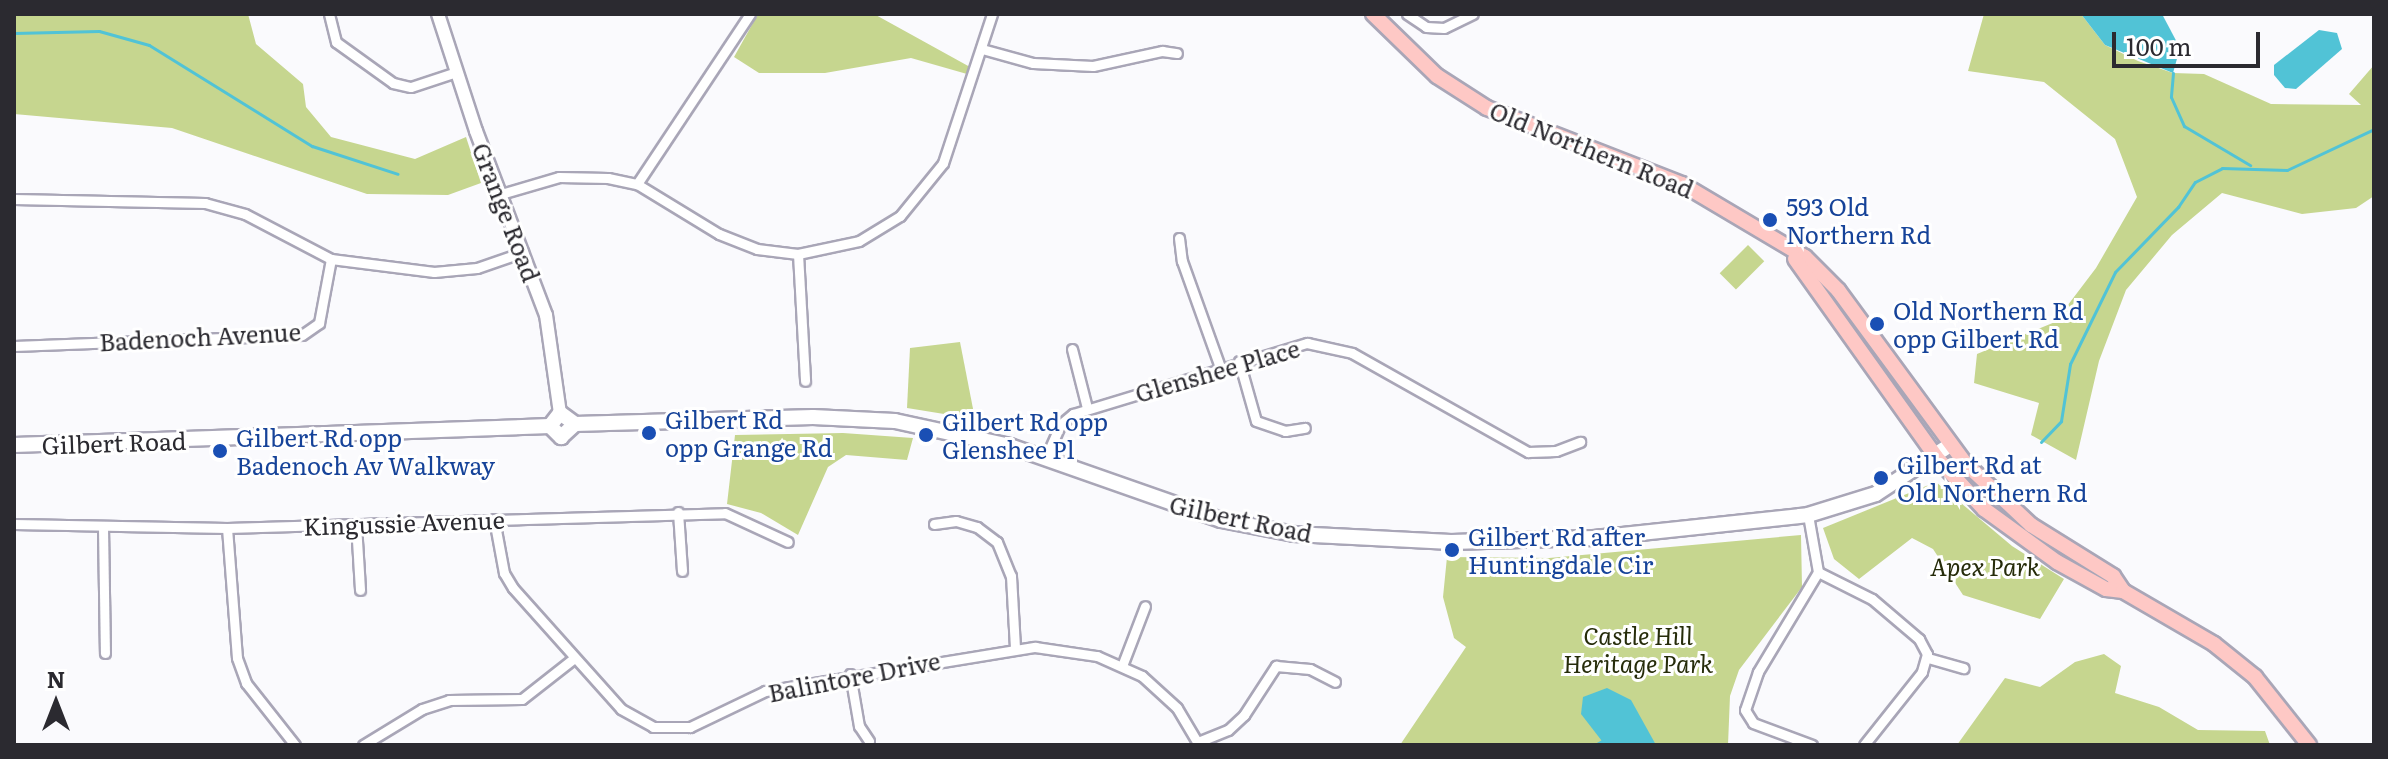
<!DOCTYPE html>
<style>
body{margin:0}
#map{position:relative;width:2388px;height:759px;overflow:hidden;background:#fafafd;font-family:Literata,serif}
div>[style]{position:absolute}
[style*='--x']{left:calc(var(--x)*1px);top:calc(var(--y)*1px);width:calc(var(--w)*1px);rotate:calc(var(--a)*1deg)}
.green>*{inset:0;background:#c6d68f;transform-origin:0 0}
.water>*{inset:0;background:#51c3d6}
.stream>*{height:3px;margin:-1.5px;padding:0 1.5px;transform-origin:1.5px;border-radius:1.5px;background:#51c3d6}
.roads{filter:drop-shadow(2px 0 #a9a6b7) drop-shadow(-2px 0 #a9a6b7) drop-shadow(0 2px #a9a6b7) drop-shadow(0 -2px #a9a6b7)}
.minor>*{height:9px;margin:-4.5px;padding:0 4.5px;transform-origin:4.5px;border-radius:4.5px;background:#fff}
.tertiary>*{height:12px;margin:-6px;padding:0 6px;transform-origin:6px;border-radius:6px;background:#fff}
.secondary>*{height:14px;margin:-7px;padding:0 7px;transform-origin:7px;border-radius:7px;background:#fff}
.primary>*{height:14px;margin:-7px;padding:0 7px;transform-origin:7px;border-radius:7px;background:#fec8c5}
.dots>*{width:22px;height:22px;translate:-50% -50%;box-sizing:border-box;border:4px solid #fff;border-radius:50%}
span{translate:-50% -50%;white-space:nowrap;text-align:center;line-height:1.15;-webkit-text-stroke:6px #fff;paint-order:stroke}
.street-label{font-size:24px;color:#2b2a30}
.transit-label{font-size:24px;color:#164399}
.left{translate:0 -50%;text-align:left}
.park-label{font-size:24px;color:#262c0a;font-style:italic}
.frame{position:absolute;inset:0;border:16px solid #2b2a30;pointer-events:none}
.north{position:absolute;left:16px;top:663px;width:80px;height:80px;-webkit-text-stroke:6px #fff;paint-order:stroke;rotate:0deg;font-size:22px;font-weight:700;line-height:32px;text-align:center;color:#2b2a30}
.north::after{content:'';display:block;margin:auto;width:28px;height:36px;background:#2b2a30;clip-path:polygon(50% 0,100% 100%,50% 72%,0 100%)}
.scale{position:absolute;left:2112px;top:32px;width:148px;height:36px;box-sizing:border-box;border:4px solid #2b2a30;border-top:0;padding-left:10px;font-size:24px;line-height:28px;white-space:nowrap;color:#2b2a30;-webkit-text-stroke:6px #fff;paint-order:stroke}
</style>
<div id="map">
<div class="green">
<div style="clip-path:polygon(14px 14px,248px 14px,256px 44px,303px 84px,306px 107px,331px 137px,415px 159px,466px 137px,481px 183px,448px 195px,367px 194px,172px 128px,14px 114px)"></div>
<div style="clip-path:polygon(758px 14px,874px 14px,970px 67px,967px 74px,911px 58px,825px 73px,759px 73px,734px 57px)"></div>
<div style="clip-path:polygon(1984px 14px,2081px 14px,2105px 45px,2138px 61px,2173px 73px,2204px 74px,2271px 104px,2361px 105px,2349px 94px,2374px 65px,2374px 196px,2356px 208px,2302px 214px,2222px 193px,2172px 235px,2126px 290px,2099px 361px,2076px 460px,2031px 435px,2039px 403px,1974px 383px,1977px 354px,2055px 322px,2096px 268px,2137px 197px,2115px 139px,2044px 82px,1968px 71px)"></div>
<div style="left:1748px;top:245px;width:23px;height:40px;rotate:45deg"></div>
<div style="clip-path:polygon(960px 342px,975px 419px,907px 408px,910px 348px)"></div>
<div style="clip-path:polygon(843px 433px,913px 438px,907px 460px,846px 455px,828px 467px,798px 535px,761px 513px,727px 504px,735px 435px)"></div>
<div style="clip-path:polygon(1936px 482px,2012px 546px,2064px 579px,2040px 619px,1963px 595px,1933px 549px,1912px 538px,1859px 579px,1834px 559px,1823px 528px)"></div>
<div style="clip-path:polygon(1801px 535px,1802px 587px,1739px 670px,1730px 696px,1728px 745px,1400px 745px,1466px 647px,1454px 638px,1443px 597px,1447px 557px,1549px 558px)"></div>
<div style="clip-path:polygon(2104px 654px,2121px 666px,2115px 693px,2159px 707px,2198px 730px,2265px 731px,2270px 745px,1957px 745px,2005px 678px,2040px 687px,2075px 662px)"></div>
</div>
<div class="water">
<div style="clip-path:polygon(2081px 14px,2162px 14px,2180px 48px,2173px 73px,2105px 45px)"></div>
<div style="clip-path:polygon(2319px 30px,2337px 33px,2342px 49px,2296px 89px,2285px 88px,2274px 75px,2274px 65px)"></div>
<div style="clip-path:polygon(1607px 688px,1631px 700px,1656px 745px,1605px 745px,1581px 714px,1583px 697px)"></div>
</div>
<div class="stream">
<div style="--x:14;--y:33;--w:85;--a:-1.3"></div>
<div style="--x:99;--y:31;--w:52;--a:15.6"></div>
<div style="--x:149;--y:45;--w:192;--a:31.8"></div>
<div style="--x:312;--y:146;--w:90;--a:18"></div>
<div style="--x:2173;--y:73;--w:24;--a:95"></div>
<div style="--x:2171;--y:97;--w:32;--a:66"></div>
<div style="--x:2184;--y:126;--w:77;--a:30.6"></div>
<div style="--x:2041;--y:442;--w:29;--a:-46"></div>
<div style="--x:2061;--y:421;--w:58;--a:-81"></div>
<div style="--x:2070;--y:364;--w:102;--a:-63.9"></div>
<div style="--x:2115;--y:272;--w:91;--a:-45.9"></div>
<div style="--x:2178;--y:207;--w:30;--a:-56"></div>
<div style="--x:2195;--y:182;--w:30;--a:-27"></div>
<div style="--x:2222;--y:168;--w:65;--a:1.8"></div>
<div style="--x:2287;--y:170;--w:96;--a:-25.2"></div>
<div style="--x:1595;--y:745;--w:8;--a:-30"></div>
</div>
<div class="roads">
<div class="minor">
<div style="--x:329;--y:14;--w:29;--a:76"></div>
<div style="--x:336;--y:42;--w:70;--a:35.7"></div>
<div style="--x:393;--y:83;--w:18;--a:13"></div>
<div style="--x:411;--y:87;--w:47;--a:-18.4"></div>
<div style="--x:1407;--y:14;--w:23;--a:34"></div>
<div style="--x:1426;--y:27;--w:18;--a:3"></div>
<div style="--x:1444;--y:28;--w:32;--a:-26"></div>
<div style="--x:982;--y:49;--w:53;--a:15.4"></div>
<div style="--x:1033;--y:63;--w:60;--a:2.9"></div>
<div style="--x:1093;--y:66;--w:71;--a:-12.3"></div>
<div style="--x:1162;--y:51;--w:15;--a:8"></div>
<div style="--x:637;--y:184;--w:204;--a:-56.4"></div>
<div style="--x:501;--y:194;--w:60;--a:-16.3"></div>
<div style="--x:559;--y:177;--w:49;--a:1.2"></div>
<div style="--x:608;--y:178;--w:30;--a:12"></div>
<div style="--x:637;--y:184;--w:96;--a:31.4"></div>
<div style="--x:719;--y:234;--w:41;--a:21.5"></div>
<div style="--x:757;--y:249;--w:41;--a:7"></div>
<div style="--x:798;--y:254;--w:62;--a:-12"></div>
<div style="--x:859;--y:241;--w:48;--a:-31.4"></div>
<div style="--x:900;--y:216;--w:68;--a:-50.9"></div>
<div style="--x:943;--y:163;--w:157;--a:-71.8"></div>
<div style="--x:14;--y:199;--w:191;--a:1.2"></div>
<div style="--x:205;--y:203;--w:41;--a:15.4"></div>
<div style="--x:245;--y:214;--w:97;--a:27.6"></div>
<div style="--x:331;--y:259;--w:104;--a:7.2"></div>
<div style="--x:434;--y:272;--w:43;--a:-5.3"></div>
<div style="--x:477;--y:268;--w:49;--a:-19.2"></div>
<div style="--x:1179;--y:238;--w:23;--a:83"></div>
<div style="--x:1182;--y:261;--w:113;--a:70.3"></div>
<div style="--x:798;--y:254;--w:127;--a:86.8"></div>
<div style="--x:14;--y:346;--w:288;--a:-2.2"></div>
<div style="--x:302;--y:335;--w:21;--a:-35"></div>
<div style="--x:319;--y:323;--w:65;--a:-79.4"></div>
<div style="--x:1072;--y:349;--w:61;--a:75.7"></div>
<div style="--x:1239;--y:361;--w:62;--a:74.2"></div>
<div style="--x:1256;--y:421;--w:31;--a:19"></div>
<div style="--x:1285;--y:431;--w:20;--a:-9"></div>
<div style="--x:1046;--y:457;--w:36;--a:-66"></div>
<div style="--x:1061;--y:424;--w:16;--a:-40"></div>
<div style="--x:1073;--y:414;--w:245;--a:-16.9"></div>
<div style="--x:1307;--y:343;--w:46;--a:12.5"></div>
<div style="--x:1352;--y:353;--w:202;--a:29.4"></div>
<div style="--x:1528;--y:452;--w:28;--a:-2"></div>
<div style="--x:1556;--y:451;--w:26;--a:-21"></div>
<div style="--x:678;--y:512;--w:59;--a:86.1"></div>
<div style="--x:1808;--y:515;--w:58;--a:80"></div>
<div style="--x:1818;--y:572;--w:117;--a:121"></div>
<div style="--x:1758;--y:672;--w:40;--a:108.9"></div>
<div style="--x:1745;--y:710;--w:15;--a:58"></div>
<div style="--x:1753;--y:723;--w:63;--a:20.4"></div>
<div style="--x:494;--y:519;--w:55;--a:79.5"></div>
<div style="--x:504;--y:573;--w:17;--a:59"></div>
<div style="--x:513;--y:588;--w:162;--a:48.2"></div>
<div style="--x:621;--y:709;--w:37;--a:29"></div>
<div style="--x:653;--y:727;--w:37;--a:0"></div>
<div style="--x:690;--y:727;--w:83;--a:-25.6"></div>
<div style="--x:765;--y:691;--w:274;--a:-9.3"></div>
<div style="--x:1035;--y:647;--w:63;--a:8.3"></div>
<div style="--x:1097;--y:656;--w:49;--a:24"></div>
<div style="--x:1142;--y:676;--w:47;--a:42.4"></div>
<div style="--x:1177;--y:708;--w:43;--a:59.3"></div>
<div style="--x:14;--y:524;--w:213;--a:1.1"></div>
<div style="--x:227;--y:528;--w:498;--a:-1.7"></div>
<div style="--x:725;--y:513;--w:69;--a:24.7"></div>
<div style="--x:356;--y:524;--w:66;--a:86.5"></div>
<div style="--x:934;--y:524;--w:22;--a:-8"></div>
<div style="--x:956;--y:521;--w:22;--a:16"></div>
<div style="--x:977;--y:527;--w:25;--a:37"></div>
<div style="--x:997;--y:542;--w:37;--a:68"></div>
<div style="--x:1011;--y:576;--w:72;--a:86.8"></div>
<div style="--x:103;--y:528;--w:125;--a:89.1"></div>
<div style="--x:227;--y:528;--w:130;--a:85.6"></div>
<div style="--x:237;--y:658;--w:27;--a:70"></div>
<div style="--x:246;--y:683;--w:79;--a:51.7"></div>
<div style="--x:1818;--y:572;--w:60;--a:26.6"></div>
<div style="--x:1872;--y:599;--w:62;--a:40.4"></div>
<div style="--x:1919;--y:639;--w:17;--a:62"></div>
<div style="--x:1927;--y:654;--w:19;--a:106"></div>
<div style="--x:1922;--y:672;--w:93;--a:128.5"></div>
<div style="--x:1928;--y:658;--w:37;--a:16"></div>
<div style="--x:1122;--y:666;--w:64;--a:-69"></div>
<div style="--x:850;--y:674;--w:53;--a:80.2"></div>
<div style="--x:859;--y:726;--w:18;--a:56"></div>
<div style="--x:1198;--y:742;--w:32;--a:-22"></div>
<div style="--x:1228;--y:730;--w:22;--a:-43"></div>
<div style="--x:1244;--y:715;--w:59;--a:-56.9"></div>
<div style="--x:1276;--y:666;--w:34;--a:5"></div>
<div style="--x:1310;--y:669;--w:28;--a:27"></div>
<div style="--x:363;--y:745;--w:69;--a:-31.4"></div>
<div style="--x:422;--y:709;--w:28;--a:-18"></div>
<div style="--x:449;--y:700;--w:73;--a:-0.8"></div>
<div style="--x:522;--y:699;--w:65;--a:-38.1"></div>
</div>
<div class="tertiary">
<div style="--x:438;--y:14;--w:123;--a:72"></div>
<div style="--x:476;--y:131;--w:197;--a:69.2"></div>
<div style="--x:546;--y:315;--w:99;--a:81.9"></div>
</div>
<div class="secondary">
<div style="--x:575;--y:424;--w:238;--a:-1.7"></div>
<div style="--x:813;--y:417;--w:82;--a:2.8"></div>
<div style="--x:895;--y:421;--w:118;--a:12.3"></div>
<div style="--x:1010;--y:446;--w:224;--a:19.3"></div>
<div style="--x:1221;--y:520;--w:74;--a:10.9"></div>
<div style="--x:1294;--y:534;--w:157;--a:2.9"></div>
<div style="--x:1451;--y:542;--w:143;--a:-1.6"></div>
<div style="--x:1594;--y:538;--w:215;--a:-6.1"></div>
<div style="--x:1808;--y:515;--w:71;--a:-17.2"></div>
<div style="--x:1876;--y:494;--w:89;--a:-33.5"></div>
<div style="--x:550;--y:426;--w:16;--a:-52"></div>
<div style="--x:560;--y:413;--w:19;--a:36"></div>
<div style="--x:550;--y:426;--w:16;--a:45"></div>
<div style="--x:561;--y:437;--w:19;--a:-43"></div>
<div style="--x:14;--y:445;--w:536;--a:-2.03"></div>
</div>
<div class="primary">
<div style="--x:1373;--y:14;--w:89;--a:44.1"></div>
<div style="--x:1437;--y:76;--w:59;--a:32.6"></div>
<div style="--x:1487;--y:108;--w:209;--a:21.3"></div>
<div style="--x:1682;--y:184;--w:143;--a:30.7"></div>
<div style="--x:1805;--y:257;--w:47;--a:45"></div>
<div style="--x:1838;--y:290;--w:216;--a:53.7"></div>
<div style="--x:1966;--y:464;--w:89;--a:43.2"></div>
<div style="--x:2031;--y:525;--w:97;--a:31.9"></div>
<div style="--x:2113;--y:576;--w:18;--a:56"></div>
<div style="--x:1795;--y:259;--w:243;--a:54.5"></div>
<div style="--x:1936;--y:457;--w:71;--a:47.3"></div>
<div style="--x:1984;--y:509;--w:90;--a:36"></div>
<div style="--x:2057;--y:562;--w:56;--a:28.9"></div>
<div style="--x:2106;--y:589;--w:17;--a:7"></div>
<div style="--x:2123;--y:591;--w:105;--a:30.2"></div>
<div style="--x:2214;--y:644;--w:53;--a:38.8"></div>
<div style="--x:2255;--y:677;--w:87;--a:51.5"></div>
</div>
</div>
<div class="dots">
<div style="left:1770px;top:220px;background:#1a4fb4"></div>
<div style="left:1877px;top:324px;background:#1a4fb4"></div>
<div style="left:649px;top:433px;background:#1a4fb4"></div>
<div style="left:926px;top:435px;background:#1a4fb4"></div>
<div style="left:220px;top:451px;background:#1a4fb4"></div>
<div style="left:1881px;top:478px;background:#1a4fb4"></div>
<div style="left:1452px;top:550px;background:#1a4fb4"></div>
</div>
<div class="street-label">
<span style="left:1592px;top:149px;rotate:22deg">Old Northern Road</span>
<span style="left:507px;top:212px;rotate:69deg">Grange Road</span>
<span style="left:200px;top:336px;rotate:-3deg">Badenoch Avenue</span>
<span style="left:1217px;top:370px;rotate:-16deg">Glenshee Place</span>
<span style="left:114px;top:442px;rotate:-2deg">Gilbert Road</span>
<span style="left:1241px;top:518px;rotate:12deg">Gilbert Road</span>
<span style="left:404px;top:522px;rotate:-2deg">Kingussie Avenue</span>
<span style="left:854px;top:676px;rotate:-11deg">Balintore Drive</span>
</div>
<div class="transit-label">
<span class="left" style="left:1786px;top:220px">593 Old<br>Northern Rd</span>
<span class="left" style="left:1893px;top:324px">Old Northern Rd<br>opp Gilbert Rd</span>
<span class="left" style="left:665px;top:433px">Gilbert Rd<br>opp Grange Rd</span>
<span class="left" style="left:942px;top:435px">Gilbert Rd opp<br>Glenshee Pl</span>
<span class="left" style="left:236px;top:451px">Gilbert Rd opp<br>Badenoch Av Walkway</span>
<span class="left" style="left:1897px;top:478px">Gilbert Rd at<br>Old Northern Rd</span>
<span class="left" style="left:1468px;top:550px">Gilbert Rd after<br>Huntingdale Cir</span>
</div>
<div class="park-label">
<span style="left:1985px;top:566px">Apex Park</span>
<span style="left:1638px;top:649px">Castle Hill<br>Heritage Park</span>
</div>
<div class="frame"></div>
<div class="north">N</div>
<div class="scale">100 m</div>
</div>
